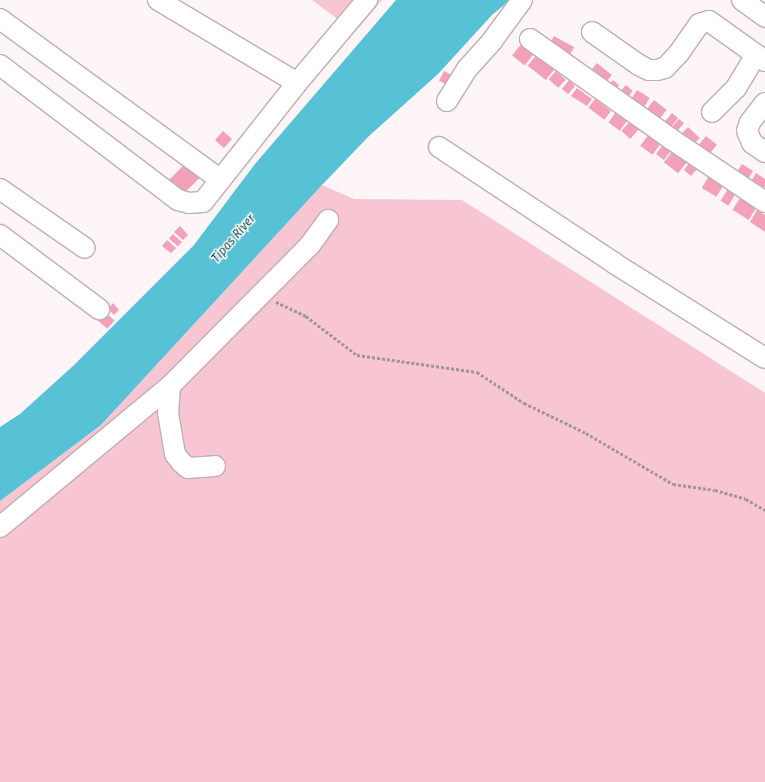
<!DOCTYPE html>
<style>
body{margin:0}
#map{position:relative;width:765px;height:782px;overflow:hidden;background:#fdf5f7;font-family:"Fira Sans",sans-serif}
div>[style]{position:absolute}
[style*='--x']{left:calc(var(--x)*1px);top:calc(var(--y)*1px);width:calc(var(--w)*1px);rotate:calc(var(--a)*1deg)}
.green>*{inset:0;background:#f8c6d2}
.water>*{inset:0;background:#57c2d5}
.building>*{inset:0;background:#f3a1b8;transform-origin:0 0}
.path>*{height:2.5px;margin-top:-1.25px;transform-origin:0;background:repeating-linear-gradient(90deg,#9e9698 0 3px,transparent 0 5px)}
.roads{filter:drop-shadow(1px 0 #c1aeb2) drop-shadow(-1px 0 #c1aeb2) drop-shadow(0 1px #c1aeb2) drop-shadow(0 -1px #c1aeb2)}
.minor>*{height:20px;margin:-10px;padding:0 10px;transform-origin:10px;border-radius:10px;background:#fff}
span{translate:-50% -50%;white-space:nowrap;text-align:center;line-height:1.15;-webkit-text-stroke:3px #fff;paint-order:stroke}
.water-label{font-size:12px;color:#0b3e46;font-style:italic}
</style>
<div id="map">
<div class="green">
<div style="clip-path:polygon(312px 0,382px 0,355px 32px)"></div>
<div style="clip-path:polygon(322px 185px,354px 199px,462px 200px,765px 393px,765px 782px,0 782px,0 501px,101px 425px)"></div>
</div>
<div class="water">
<div style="clip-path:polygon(396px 0,510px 0,492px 15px,438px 74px,369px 136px,322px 185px,101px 425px,0 501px,0 427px,20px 414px,73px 366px,194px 245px,255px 164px)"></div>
</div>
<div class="building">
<div style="left:554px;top:36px;width:23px;height:15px;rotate:29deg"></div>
<div style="left:522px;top:43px;width:16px;height:16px;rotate:38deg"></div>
<div style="left:537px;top:54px;width:23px;height:15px;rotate:38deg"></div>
<div style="left:597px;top:63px;width:19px;height:16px;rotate:39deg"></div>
<div style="left:444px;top:71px;width:11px;height:11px;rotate:27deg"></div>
<div style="left:556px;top:71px;width:13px;height:11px;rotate:42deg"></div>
<div style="clip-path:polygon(569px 80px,575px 86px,568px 94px,562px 89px)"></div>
<div style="left:613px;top:80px;width:8px;height:8px;rotate:40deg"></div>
<div style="left:626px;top:85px;width:9px;height:13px;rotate:41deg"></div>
<div style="clip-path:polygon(577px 88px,592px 99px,587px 106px,571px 96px)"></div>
<div style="left:637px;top:90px;width:15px;height:17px;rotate:32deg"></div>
<div style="left:595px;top:99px;width:20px;height:11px;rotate:37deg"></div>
<div style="left:654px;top:100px;width:16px;height:18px;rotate:38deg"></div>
<div style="left:619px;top:108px;width:14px;height:18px;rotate:36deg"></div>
<div style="left:672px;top:113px;width:8px;height:13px;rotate:40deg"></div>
<div style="left:632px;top:119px;width:12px;height:16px;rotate:42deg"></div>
<div style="clip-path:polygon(679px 119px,684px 123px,675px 134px,670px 129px)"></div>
<div style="left:688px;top:127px;width:16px;height:13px;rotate:43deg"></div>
<div style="left:223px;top:131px;width:12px;height:12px;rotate:42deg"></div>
<div style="left:650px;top:133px;width:15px;height:16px;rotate:37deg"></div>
<div style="left:706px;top:136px;width:14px;height:16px;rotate:39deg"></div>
<div style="left:665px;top:142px;width:10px;height:15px;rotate:37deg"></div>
<div style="left:675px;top:148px;width:18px;height:18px;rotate:38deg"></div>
<div style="left:187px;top:162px;width:20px;height:27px;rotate:45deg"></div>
<div style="clip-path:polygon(689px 163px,697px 169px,691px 176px,684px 170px)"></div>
<div style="left:742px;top:164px;width:13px;height:15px;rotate:32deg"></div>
<div style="clip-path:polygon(756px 173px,765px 179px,765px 186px,761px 193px,749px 185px)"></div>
<div style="left:709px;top:176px;width:17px;height:14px;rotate:31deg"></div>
<div style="left:728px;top:189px;width:9px;height:14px;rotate:32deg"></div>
<div style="left:740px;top:198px;width:19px;height:14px;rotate:32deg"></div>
<div style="clip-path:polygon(757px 210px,765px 215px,765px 232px,750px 222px)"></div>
<div style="clip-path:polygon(180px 226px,188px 235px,183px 240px,174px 232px)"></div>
<div style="left:173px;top:234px;width:12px;height:6px;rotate:42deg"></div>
<div style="clip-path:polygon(167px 240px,176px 248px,171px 253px,162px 246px)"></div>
<div style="clip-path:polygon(113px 303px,119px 310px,114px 315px,108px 309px)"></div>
<div style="left:105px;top:312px;width:13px;height:11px;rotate:42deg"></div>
</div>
<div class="path">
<div style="--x:276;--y:302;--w:33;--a:25"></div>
<div style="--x:306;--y:316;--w:64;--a:37.4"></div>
<div style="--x:357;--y:355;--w:121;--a:8.1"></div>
<div style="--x:477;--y:372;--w:56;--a:33.4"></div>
<div style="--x:524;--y:403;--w:69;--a:25.8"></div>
<div style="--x:586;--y:433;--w:101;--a:30.4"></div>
<div style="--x:673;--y:484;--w:42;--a:8.1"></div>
<div style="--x:715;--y:490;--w:32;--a:16"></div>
<div style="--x:746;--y:499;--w:22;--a:30"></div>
</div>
<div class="roads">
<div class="minor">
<div style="--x:158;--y:0;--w:162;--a:30.8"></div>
<div style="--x:742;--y:0;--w:29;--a:36"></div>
<div style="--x:0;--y:19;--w:273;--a:36.1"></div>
<div style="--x:592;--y:32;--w:57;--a:35.1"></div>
<div style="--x:639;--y:65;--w:11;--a:27"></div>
<div style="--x:649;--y:70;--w:8;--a:0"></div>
<div style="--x:657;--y:70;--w:8;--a:-14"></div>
<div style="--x:665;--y:68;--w:21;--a:-47"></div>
<div style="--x:679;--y:53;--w:35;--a:-55"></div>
<div style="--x:699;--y:24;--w:10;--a:-17"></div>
<div style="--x:709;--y:21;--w:69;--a:35.5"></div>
<div style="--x:530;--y:39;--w:173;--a:35.3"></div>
<div style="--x:671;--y:139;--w:113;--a:33.8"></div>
<div style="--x:0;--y:65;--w:223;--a:37.2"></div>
<div style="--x:178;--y:200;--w:11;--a:15"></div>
<div style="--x:189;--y:203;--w:14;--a:-4"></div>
<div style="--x:203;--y:202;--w:152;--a:-51.7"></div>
<div style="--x:297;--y:83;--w:109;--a:-49.9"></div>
<div style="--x:447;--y:101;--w:38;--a:-58"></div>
<div style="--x:467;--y:69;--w:38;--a:-48"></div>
<div style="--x:492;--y:41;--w:51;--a:-53.8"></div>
<div style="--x:765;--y:103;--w:24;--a:128"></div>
<div style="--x:750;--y:122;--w:9;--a:108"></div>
<div style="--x:747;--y:131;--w:13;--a:67"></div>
<div style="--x:752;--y:143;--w:16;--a:35"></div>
<div style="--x:712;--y:112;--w:34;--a:-45"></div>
<div style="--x:736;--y:88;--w:39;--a:-59"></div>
<div style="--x:439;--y:147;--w:210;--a:33.5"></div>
<div style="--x:614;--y:263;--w:178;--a:32.2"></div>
<div style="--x:0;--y:189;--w:103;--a:34.8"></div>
<div style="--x:0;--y:235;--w:124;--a:36.8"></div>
<div style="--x:170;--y:386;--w:27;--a:94"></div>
<div style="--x:168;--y:413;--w:42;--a:80.3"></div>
<div style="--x:175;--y:454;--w:10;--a:53"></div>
<div style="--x:181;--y:462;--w:9;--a:41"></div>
<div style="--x:188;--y:468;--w:27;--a:-4"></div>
<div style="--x:0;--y:527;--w:221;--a:-39.7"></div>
<div style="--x:170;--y:386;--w:199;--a:-45.2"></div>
<div style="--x:310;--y:245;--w:31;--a:-54"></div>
</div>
</div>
<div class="water-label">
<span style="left:234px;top:239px;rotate:-49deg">Tipas River</span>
</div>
</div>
